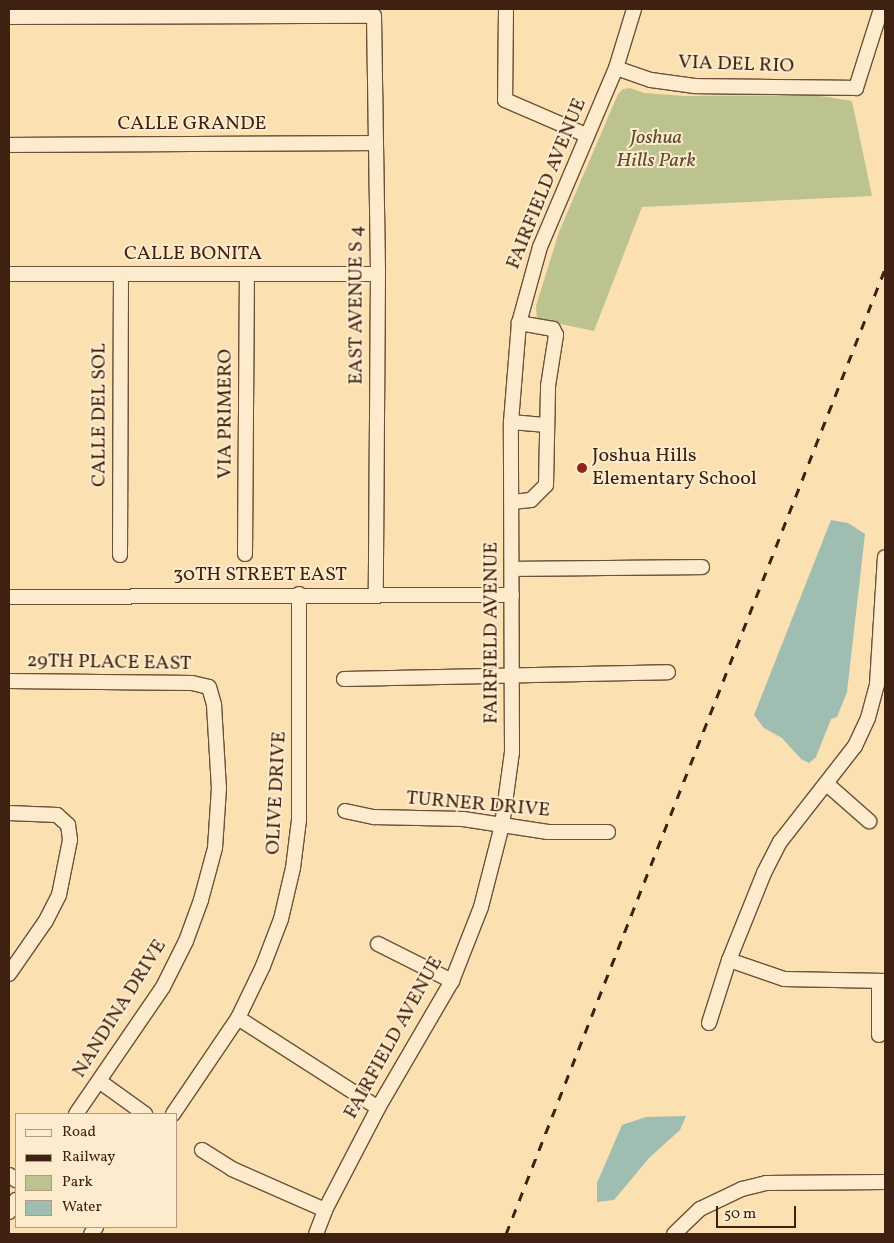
<!DOCTYPE html>
<style>
body{margin:0}
#map{position:relative;width:894px;height:1243px;overflow:hidden;background:#fbe0b2;font-family:Vollkorn,serif}
div>[style]{position:absolute}
[style*='--x']{left:calc(var(--x)*1px);top:calc(var(--y)*1px);width:calc(var(--w)*1px);rotate:calc(var(--a)*1deg)}
.green>*{inset:0;background:#bcc38e}
.water>*{inset:0;background:#9fbdb0}
.roads{filter:drop-shadow(1px 0 #6d5138) drop-shadow(-1px 0 #6d5138) drop-shadow(0 1px #6d5138) drop-shadow(0 -1px #6d5138)}
.minor>*{height:14px;margin:-7px;padding:0 7px;transform-origin:7px;border-radius:7px;background:#fcebcd}
.rail>*{height:3px;margin-top:-1.5px;transform-origin:0;background:repeating-linear-gradient(90deg,#3e2110 0 9px,transparent 0 18px)}
.dots>*{width:14px;height:14px;translate:-50% -50%;box-sizing:border-box;border:2px solid #fcebcd;border-radius:50%}
span{translate:-50% -50%;white-space:nowrap;text-align:center;line-height:1.15;-webkit-text-stroke:4px #fcebcd;paint-order:stroke}
.street-label{font-size:20px;color:#3e2110}
.park-label{font-size:20px;color:#5e4a30;font-style:italic}
.poi-label{font-size:20px;color:#3e2110}
.left{translate:0 -50%;text-align:left}
.frame{position:absolute;inset:0;border:10px solid #3e2110;pointer-events:none}
.legend{position:absolute;left:15px;top:1113px;width:162px;height:115px;box-sizing:border-box;background:#fcebcd;border:1px solid #b09a81;margin:0;padding:6px 9px;list-style:none;font-size:15px;color:#3e2110}
.legend li{display:flex;align-items:center;gap:10px;height:25px}
.legend b{width:25px;border:1px solid #b09a81}
.scale{position:absolute;left:716px;top:1206px;width:80px;height:22px;box-sizing:border-box;border:2px solid #3e2110;border-top:0;padding-left:6px;font-size:15px;line-height:18px;white-space:nowrap;color:#3e2110;-webkit-text-stroke:4px #fcebcd;paint-order:stroke}
</style>
<div id="map">
<div class="green">
<div style="clip-path:polygon(630px 88px,644px 93px,685px 96px,814px 95px,852px 101px,872px 196px,642px 207px,594px 331px,537px 319px,536px 306px,559px 232px,618px 94px,623px 89px)"></div>
</div>
<div class="water">
<div style="clip-path:polygon(831px 520px,848px 523px,865px 534px,847px 692px,837px 717px,831px 719px,816px 757px,809px 763px,801px 759px,782px 738px,764px 728px,754px 715px)"></div>
<div style="clip-path:polygon(686px 1116px,680px 1130px,649px 1158px,614px 1200px,597px 1202px,597px 1183px,622px 1125px,646px 1117px)"></div>
</div>
<div class="roads">
<div class="minor">
<div style="--x:506;--y:9;--w:91;--a:90.6"></div>
<div style="--x:505;--y:100;--w:88;--a:23.4"></div>
<div style="--x:9;--y:17;--w:365;--a:-0.2"></div>
<div style="--x:374;--y:16;--w:258;--a:89.1"></div>
<div style="--x:378;--y:274;--w:320;--a:90.4"></div>
<div style="--x:616;--y:68;--w:37;--a:19"></div>
<div style="--x:651;--y:80;--w:44;--a:7.8"></div>
<div style="--x:695;--y:86;--w:161;--a:0.7"></div>
<div style="--x:856;--y:88;--w:83;--a:-72.4"></div>
<div style="--x:9;--y:145;--w:367;--a:-0.3"></div>
<div style="--x:9;--y:274;--w:369;--a:0"></div>
<div style="--x:511;--y:422;--w:36;--a:5"></div>
<div style="--x:512;--y:502;--w:19;--a:-6"></div>
<div style="--x:531;--y:500;--w:21;--a:-45"></div>
<div style="--x:546;--y:485;--w:99;--a:-88.8"></div>
<div style="--x:548;--y:386;--w:52;--a:-81.1"></div>
<div style="--x:556;--y:335;--w:7;--a:-117"></div>
<div style="--x:553;--y:329;--w:35;--a:-170"></div>
<div style="--x:245;--y:554;--w:280;--a:-89.6"></div>
<div style="--x:120;--y:555;--w:281;--a:-89.8"></div>
<div style="--x:512;--y:569;--w:190;--a:-0.6"></div>
<div style="--x:9;--y:597;--w:503;--a:-0.23"></div>
<div style="--x:344;--y:679;--w:324;--a:-1.2"></div>
<div style="--x:9;--y:681;--w:183;--a:0.6"></div>
<div style="--x:192;--y:683;--w:17;--a:13"></div>
<div style="--x:209;--y:687;--w:19;--a:74"></div>
<div style="--x:214;--y:705;--w:83;--a:86.6"></div>
<div style="--x:219;--y:788;--w:60;--a:93.8"></div>
<div style="--x:215;--y:848;--w:54;--a:105.1"></div>
<div style="--x:201;--y:900;--w:44;--a:110.1"></div>
<div style="--x:186;--y:941;--w:51;--a:116.6"></div>
<div style="--x:163;--y:987;--w:154;--a:124.4"></div>
<div style="--x:828;--y:785;--w:55;--a:41.3"></div>
<div style="--x:345;--y:811;--w:30;--a:12"></div>
<div style="--x:374;--y:817;--w:89;--a:1.3"></div>
<div style="--x:463;--y:819;--w:86;--a:8.7"></div>
<div style="--x:548;--y:832;--w:60;--a:0"></div>
<div style="--x:9;--y:813;--w:48;--a:2.4"></div>
<div style="--x:57;--y:815;--w:15;--a:42"></div>
<div style="--x:68;--y:825;--w:15;--a:82"></div>
<div style="--x:70;--y:840;--w:56;--a:101.3"></div>
<div style="--x:59;--y:895;--w:30;--a:117"></div>
<div style="--x:45;--y:922;--w:63;--a:124.7"></div>
<div style="--x:378;--y:944;--w:83;--a:26.6"></div>
<div style="--x:729;--y:960;--w:58;--a:19.1"></div>
<div style="--x:784;--y:979;--w:101;--a:1.1"></div>
<div style="--x:879;--y:981;--w:54;--a:90"></div>
<div style="--x:238;--y:1018;--w:166;--a:32.7"></div>
<div style="--x:709;--y:1023;--w:66;--a:-72.4"></div>
<div style="--x:729;--y:960;--w:94;--a:-68.1"></div>
<div style="--x:764;--y:873;--w:35;--a:-63"></div>
<div style="--x:780;--y:842;--w:122;--a:-52"></div>
<div style="--x:855;--y:746;--w:31;--a:-65"></div>
<div style="--x:868;--y:718;--w:35;--a:-75"></div>
<div style="--x:877;--y:684;--w:127;--a:-86.4"></div>
<div style="--x:99;--y:1081;--w:57;--a:35.7"></div>
<div style="--x:173;--y:1114;--w:116;--a:-55.9"></div>
<div style="--x:238;--y:1018;--w:58;--a:-64.3"></div>
<div style="--x:263;--y:966;--w:50;--a:-69"></div>
<div style="--x:281;--y:919;--w:52;--a:-76.8"></div>
<div style="--x:293;--y:868;--w:48;--a:-82.9"></div>
<div style="--x:299;--y:820;--w:226;--a:-90"></div>
<div style="--x:202;--y:1150;--w:36;--a:32"></div>
<div style="--x:232;--y:1169;--w:102;--a:23.8"></div>
<div style="--x:9;--y:1175;--w:9;--a:36"></div>
<div style="--x:9;--y:1212;--w:14;--a:-60"></div>
<div style="--x:91;--y:1234;--w:9;--a:-54"></div>
<div style="--x:316;--y:1234;--w:26;--a:-69"></div>
<div style="--x:325;--y:1210;--w:115;--a:-62.5"></div>
<div style="--x:378;--y:1108;--w:147;--a:-59.8"></div>
<div style="--x:452;--y:981;--w:79;--a:-68.6"></div>
<div style="--x:481;--y:907;--w:85;--a:-75.6"></div>
<div style="--x:502;--y:825;--w:74;--a:-82.2"></div>
<div style="--x:512;--y:752;--w:330;--a:-90.2"></div>
<div style="--x:511;--y:422;--w:99;--a:-85.4"></div>
<div style="--x:519;--y:323;--w:79;--a:-74.6"></div>
<div style="--x:540;--y:247;--w:194;--a:-67"></div>
<div style="--x:616;--y:68;--w:62;--a:-73"></div>
<div style="--x:674;--y:1234;--w:36;--a:-44"></div>
<div style="--x:700;--y:1209;--w:47;--a:-25.5"></div>
<div style="--x:742;--y:1189;--w:25;--a:-14"></div>
<div style="--x:766;--y:1183;--w:119;--a:-0.5"></div>
</div>
</div>
<div class="rail">
<div style="--x:506;--y:1234;--w:1037;--a:-68.56"></div>
</div>
<div class="dots">
<div style="left:582px;top:468px;background:#8f2418"></div>
</div>
<div class="street-label">
<span style="left:736px;top:65px;rotate:2deg">VIA DEL RIO</span>
<span style="left:192px;top:124px">CALLE GRANDE</span>
<span style="left:547px;top:184px;rotate:-68deg">FAIRFIELD AVENUE</span>
<span style="left:193px;top:254px">CALLE BONITA</span>
<span style="left:357px;top:305px;rotate:-90deg">EAST AVENUE S 4</span>
<span style="left:226px;top:414px;rotate:-90deg">VIA PRIMERO</span>
<span style="left:100px;top:415px;rotate:-90deg">CALLE DEL SOL</span>
<span style="left:260px;top:575px">30TH STREET EAST</span>
<span style="left:492px;top:633px;rotate:-90deg">FAIRFIELD AVENUE</span>
<span style="left:109px;top:663px;rotate:1deg">29TH PLACE EAST</span>
<span style="left:277px;top:793px;rotate:-87deg">OLIVE DRIVE</span>
<span style="left:478px;top:805px;rotate:5deg">TURNER DRIVE</span>
<span style="left:120px;top:1009px;rotate:-58deg">NANDINA DRIVE</span>
<span style="left:394px;top:1038px;rotate:-61deg">FAIRFIELD AVENUE</span>
</div>
<div class="park-label">
<span style="left:656px;top:150px">Joshua<br>Hills Park</span>
</div>
<div class="poi-label">
<span class="left" style="left:592px;top:468px">Joshua Hills<br>Elementary School</span>
</div>
<div class="frame"></div>
<ul class="legend">
<li><b style="height:6px;background:#fcebcd"></b>Road</li>
<li><b style="height:6px;background:#3e2110"></b>Railway</li>
<li><b style="height:14px;background:#bcc38e"></b>Park</li>
<li><b style="height:14px;background:#9fbdb0"></b>Water</li>
</ul>
<div class="scale">50 m</div>
</div>
